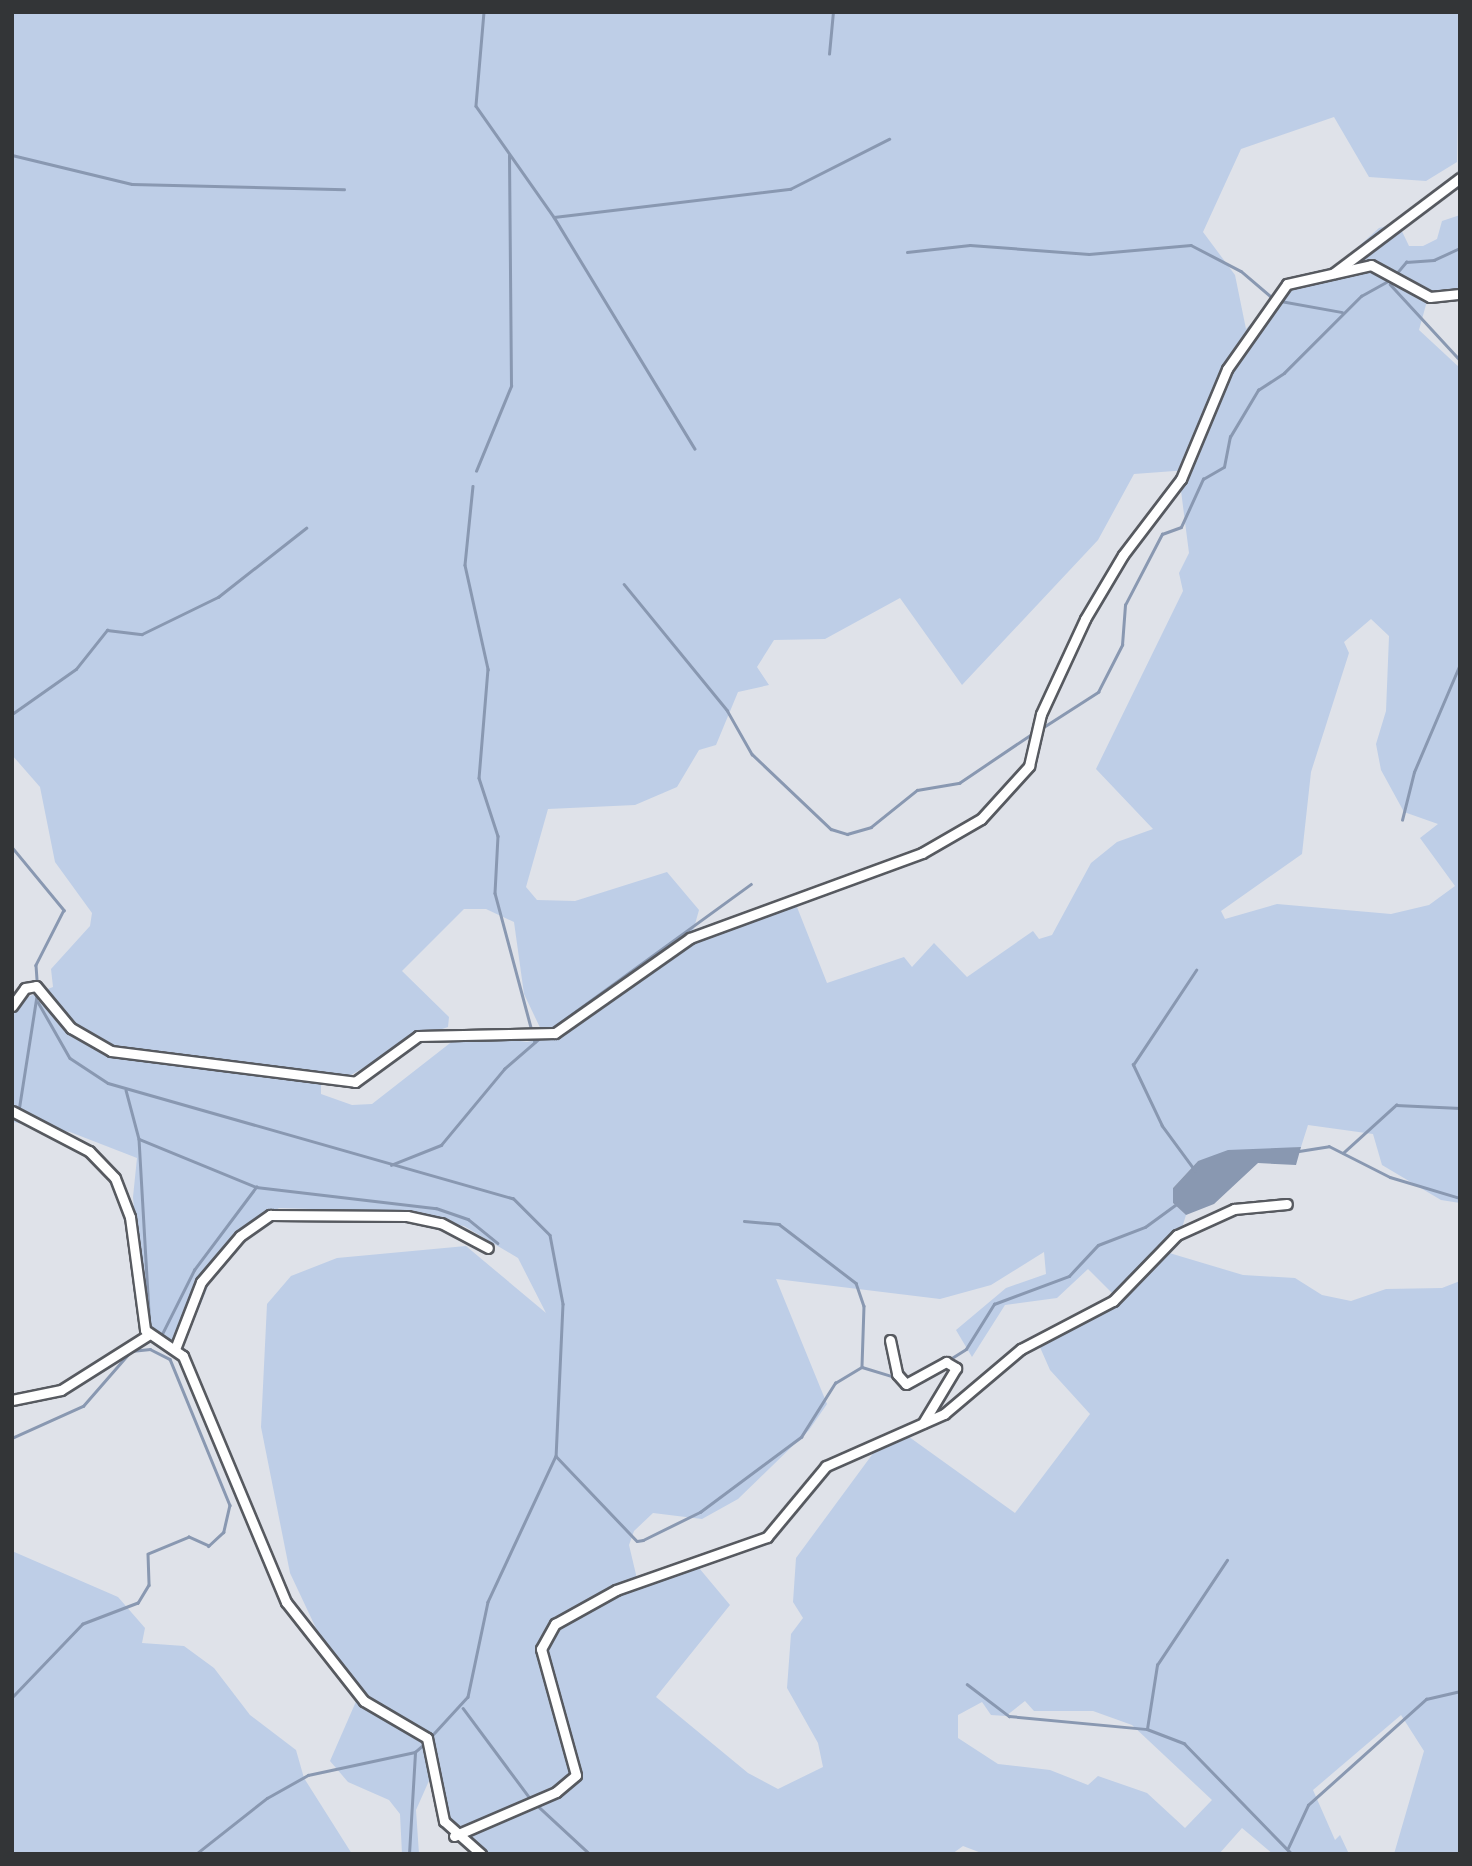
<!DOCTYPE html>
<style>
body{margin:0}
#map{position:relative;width:1472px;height:1866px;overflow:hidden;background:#dfe2e9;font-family:"Open Sans",sans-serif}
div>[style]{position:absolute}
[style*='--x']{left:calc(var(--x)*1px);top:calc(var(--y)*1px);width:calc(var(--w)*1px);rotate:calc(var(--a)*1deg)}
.green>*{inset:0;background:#becee7}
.water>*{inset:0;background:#8998b1}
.stream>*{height:2.5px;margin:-1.25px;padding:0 1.25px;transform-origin:1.25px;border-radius:1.25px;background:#8998b1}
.roads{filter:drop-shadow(2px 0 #575a60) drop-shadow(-2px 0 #575a60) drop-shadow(0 2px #575a60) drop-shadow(0 -2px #575a60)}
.minor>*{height:9px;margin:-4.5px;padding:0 4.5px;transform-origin:4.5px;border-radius:4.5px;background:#fff}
span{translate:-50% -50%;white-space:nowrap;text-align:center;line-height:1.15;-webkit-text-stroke:7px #ecf0f6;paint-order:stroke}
.frame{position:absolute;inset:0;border:14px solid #333537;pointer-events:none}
</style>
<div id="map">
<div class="green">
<div style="clip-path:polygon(evenodd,12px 12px,1460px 12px,1457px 162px,1426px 181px,1369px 177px,1334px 117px,1241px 149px,1203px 232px,1235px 275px,1246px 329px,1294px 277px,1337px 266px,1379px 228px,1398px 223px,1409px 246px,1423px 246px,1437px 239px,1442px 221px,1460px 215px,1460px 294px,1427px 301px,1419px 330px,1460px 368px,1460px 1203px,1441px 1200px,1382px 1165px,1373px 1134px,1308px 1125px,1301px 1147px,1198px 1161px,1173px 1188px,1173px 1203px,1186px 1215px,1177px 1244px,1166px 1252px,1243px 1275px,1295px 1278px,1322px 1295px,1351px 1301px,1386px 1289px,1442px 1288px,1460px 1281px,1460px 1854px,1394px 1854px,1424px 1751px,1401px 1715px,1313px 1790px,1335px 1840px,1340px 1835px,1349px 1854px,1273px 1854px,1242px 1828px,1219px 1854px,984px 1854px,963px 1846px,952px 1854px,481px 1854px,447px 1824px,436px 1765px,416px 1810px,419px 1854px,402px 1854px,400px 1814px,389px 1800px,348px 1782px,330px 1761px,361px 1690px,330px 1658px,290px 1573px,261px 1427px,267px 1304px,291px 1276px,337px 1258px,466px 1246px,546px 1313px,518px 1258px,464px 1226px,378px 1211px,279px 1208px,247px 1227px,214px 1272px,188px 1335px,177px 1343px,164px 1341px,145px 1334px,133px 1197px,137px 1158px,70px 1132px,12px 1122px,12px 1003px,53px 987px,51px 969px,90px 926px,92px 913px,55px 862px,40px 787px,12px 755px,12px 12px,1188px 470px,1180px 483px,1189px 553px,1179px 573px,1183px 591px,1096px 769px,1153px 829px,1117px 842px,1091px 863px,1052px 935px,1039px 939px,1033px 931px,967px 977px,934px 943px,912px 967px,904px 957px,827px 983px,795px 902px,692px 935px,699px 910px,667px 872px,575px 901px,537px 900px,526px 887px,548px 809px,635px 805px,677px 787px,699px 750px,716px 745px,738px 692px,769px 685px,757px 667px,774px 640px,825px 639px,900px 598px,962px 685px,1098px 540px,1134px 474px,1188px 470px,12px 12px,1371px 619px,1389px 636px,1386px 711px,1376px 744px,1381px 770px,1404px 812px,1438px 824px,1420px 838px,1455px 886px,1429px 905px,1391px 914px,1277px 904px,1225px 919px,1221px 911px,1302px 854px,1311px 772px,1349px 653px,1344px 642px,1371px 619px,12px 12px,464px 909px,486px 909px,514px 922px,524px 994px,545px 1038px,527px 1042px,463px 1033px,372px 1104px,352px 1105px,321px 1094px,321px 1075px,346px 1078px,410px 1040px,448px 1027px,449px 1017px,402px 971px,464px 909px,12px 12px,1044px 1252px,1046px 1274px,1006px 1288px,956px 1330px,972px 1357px,1005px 1305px,1057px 1298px,1088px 1269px,1121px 1302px,1039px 1345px,1050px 1370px,1090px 1414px,1015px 1513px,905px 1434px,877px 1448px,796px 1558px,793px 1602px,803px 1618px,791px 1634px,787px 1688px,818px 1743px,823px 1767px,778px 1789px,748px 1773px,656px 1697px,730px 1605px,699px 1568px,638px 1583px,629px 1545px,634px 1531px,653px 1513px,702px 1519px,738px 1499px,809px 1430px,827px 1404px,776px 1279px,940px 1299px,991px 1285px,1044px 1252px,12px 12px,1025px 1701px,1034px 1711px,1093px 1711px,1132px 1725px,1212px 1800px,1185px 1828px,1147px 1793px,1098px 1776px,1088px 1785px,1050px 1770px,998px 1764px,958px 1738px,958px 1715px,982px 1702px,991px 1715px,1006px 1716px,1025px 1701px)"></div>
<div style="clip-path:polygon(12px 1551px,118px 1597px,145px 1628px,142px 1643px,184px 1646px,214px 1668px,250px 1715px,296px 1750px,304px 1778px,352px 1854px,12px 1854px)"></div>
</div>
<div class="water">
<div style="clip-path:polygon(1301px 1147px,1296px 1165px,1258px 1163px,1214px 1204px,1186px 1215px,1173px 1203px,1173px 1188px,1198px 1161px,1228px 1150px)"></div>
</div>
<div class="stream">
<div style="--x:484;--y:12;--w:94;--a:94.9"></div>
<div style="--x:476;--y:106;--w:136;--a:54.9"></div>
<div style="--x:554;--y:217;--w:271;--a:58.7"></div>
<div style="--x:829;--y:54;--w:42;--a:-84.6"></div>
<div style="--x:12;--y:155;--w:123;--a:13.6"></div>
<div style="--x:132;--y:184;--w:212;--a:1.4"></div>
<div style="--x:554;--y:217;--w:238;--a:-6.8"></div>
<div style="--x:790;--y:189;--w:111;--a:-26.8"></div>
<div style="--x:907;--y:252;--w:63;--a:-6.3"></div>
<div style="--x:970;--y:245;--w:119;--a:4.3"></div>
<div style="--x:1089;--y:254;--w:102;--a:-5"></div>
<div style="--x:1191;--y:245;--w:56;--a:27.5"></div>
<div style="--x:1241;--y:271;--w:45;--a:40.5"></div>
<div style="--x:1275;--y:300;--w:68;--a:10.2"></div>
<div style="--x:1396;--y:274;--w:16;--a:-50"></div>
<div style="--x:1406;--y:262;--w:28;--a:-4"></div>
<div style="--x:1434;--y:260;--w:29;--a:-25"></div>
<div style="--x:1390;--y:284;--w:103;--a:47.4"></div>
<div style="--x:476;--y:471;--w:92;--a:-67.6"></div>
<div style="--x:511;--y:386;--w:230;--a:-90.5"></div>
<div style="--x:473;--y:486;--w:79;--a:95.8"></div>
<div style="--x:465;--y:565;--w:107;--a:77.5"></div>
<div style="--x:488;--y:669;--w:109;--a:94.7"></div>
<div style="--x:479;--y:778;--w:61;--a:71.9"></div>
<div style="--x:498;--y:836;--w:57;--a:93"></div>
<div style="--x:495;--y:893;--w:154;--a:75"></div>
<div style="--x:624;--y:584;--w:163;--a:50.7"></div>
<div style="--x:727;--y:710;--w:51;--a:60.4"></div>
<div style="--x:752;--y:754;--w:109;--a:43.5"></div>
<div style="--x:831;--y:829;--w:17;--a:17"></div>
<div style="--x:847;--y:834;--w:25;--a:-16"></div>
<div style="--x:871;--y:827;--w:59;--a:-38.8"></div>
<div style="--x:917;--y:790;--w:43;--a:-9.5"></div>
<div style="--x:959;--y:783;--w:89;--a:-34"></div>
<div style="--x:12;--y:714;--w:78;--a:-35.1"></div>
<div style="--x:76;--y:669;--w:50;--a:-51.5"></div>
<div style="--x:107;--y:630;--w:35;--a:7"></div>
<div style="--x:142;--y:634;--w:85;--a:-26"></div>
<div style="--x:218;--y:597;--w:112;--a:-38.1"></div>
<div style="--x:1042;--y:728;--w:67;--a:-32.7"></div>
<div style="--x:1098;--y:692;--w:53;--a:-62.9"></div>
<div style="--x:1122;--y:645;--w:40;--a:-85.7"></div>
<div style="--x:1125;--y:605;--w:80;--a:-62.5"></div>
<div style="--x:1162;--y:534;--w:20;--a:-20"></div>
<div style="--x:1181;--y:527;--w:53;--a:-65.4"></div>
<div style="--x:1203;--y:479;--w:24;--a:-30"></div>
<div style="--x:1224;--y:467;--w:31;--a:-79"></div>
<div style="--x:1230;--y:437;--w:55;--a:-59.2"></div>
<div style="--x:1258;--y:390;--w:31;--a:-33"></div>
<div style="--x:1284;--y:373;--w:109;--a:-45"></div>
<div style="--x:1361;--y:296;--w:35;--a:-29"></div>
<div style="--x:1402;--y:820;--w:49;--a:-76"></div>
<div style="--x:1414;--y:772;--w:117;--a:-66.9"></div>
<div style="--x:12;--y:847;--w:82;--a:50.5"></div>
<div style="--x:64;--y:910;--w:62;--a:117"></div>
<div style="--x:36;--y:965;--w:14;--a:86"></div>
<div style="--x:38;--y:1002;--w:64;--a:60.3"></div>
<div style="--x:70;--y:1058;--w:45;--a:33.3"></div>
<div style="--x:108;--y:1083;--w:421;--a:15.9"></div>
<div style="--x:513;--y:1198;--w:52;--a:45"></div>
<div style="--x:550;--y:1235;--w:70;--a:79.3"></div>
<div style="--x:563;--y:1304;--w:152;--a:92.6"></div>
<div style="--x:556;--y:1456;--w:161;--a:115"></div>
<div style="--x:488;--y:1602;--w:97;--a:101.9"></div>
<div style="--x:468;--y:1697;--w:52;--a:132.6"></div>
<div style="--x:550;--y:1030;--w:248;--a:-36"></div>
<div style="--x:126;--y:1090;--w:51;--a:75.1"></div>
<div style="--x:139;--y:1139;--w:190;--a:86.7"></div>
<div style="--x:19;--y:1108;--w:116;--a:-81.1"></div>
<div style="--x:139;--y:1139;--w:126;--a:22.3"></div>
<div style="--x:256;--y:1187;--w:181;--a:6.7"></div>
<div style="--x:436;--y:1208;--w:34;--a:19"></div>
<div style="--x:468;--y:1219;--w:38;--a:39"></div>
<div style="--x:1299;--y:1151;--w:30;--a:-9"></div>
<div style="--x:1329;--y:1146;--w:68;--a:26.9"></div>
<div style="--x:1390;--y:1177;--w:73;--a:16.7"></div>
<div style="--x:1343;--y:1153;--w:72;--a:-42.2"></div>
<div style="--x:1396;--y:1105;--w:64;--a:2.7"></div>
<div style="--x:391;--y:1165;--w:54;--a:-21.8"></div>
<div style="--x:441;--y:1145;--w:99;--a:-50.3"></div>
<div style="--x:504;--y:1069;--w:50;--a:-41"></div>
<div style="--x:1195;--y:1171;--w:56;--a:-126.3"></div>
<div style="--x:1162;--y:1126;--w:68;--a:-115.4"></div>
<div style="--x:1133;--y:1065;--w:114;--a:-56.4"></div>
<div style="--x:744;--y:1221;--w:35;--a:5"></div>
<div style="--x:779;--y:1224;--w:97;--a:37.5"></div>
<div style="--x:856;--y:1283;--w:24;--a:71"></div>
<div style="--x:864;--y:1306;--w:61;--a:91.9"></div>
<div style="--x:162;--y:1334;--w:72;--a:-63.4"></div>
<div style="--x:194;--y:1270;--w:104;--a:-53.2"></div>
<div style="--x:947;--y:1361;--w:22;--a:-32"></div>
<div style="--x:966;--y:1349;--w:53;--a:-58.1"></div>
<div style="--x:994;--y:1304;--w:80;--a:-20.5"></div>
<div style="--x:1069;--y:1276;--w:42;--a:-46.9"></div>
<div style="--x:1098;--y:1245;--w:50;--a:-21"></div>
<div style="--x:1145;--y:1227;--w:41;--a:-36"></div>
<div style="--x:862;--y:1367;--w:30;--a:17"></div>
<div style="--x:912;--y:1376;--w:21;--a:-29"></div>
<div style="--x:12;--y:1438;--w:78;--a:-24.3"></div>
<div style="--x:83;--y:1406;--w:73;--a:-48.9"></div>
<div style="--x:131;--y:1351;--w:19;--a:-6"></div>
<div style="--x:150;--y:1349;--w:22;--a:27"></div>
<div style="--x:170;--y:1359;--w:158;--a:67.7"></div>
<div style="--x:230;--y:1505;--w:28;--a:103"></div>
<div style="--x:224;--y:1532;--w:21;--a:137"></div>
<div style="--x:209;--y:1546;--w:22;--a:-156"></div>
<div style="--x:189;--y:1537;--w:44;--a:157.5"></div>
<div style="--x:148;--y:1554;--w:31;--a:88"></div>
<div style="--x:149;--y:1585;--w:21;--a:121"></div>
<div style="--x:138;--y:1603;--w:59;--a:159.1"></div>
<div style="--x:83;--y:1624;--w:103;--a:133.8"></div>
<div style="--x:556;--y:1456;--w:117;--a:46.4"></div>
<div style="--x:637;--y:1541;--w:6;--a:-9"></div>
<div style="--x:643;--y:1540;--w:64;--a:-26.2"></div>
<div style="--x:700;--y:1512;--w:126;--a:-36.6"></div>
<div style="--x:801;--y:1437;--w:64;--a:-57.8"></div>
<div style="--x:835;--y:1383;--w:31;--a:-31"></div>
<div style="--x:967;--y:1684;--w:53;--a:37.3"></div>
<div style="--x:1009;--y:1716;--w:139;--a:5.4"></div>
<div style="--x:1147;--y:1729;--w:40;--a:21"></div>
<div style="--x:1184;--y:1743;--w:155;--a:45.8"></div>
<div style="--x:463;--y:1708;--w:111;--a:53.4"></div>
<div style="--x:1147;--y:1729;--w:65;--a:-81.1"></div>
<div style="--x:1157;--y:1665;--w:126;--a:-56.3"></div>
<div style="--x:539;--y:1807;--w:69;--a:42.7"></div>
<div style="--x:1288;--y:1848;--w:47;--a:-65.1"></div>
<div style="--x:1308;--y:1805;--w:159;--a:-41.9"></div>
<div style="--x:1426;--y:1699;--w:35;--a:-13"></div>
<div style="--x:196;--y:1854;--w:90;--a:-38.3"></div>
<div style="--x:267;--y:1798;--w:47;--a:-29.3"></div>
<div style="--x:308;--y:1775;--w:109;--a:-12.1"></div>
<div style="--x:415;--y:1752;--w:11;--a:-41"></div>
<div style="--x:409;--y:1854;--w:102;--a:-86.6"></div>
</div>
<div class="roads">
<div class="minor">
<div style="--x:1334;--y:273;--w:158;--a:-37"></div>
<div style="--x:12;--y:1006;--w:22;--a:-54"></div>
<div style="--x:25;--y:988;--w:11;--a:-10"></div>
<div style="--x:36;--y:986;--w:55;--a:50.2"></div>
<div style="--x:71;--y:1028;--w:46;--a:29.9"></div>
<div style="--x:111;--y:1051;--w:246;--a:7.2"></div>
<div style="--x:355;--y:1082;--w:78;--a:-36.1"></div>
<div style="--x:418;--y:1036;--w:137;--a:-1.3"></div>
<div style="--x:555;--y:1033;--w:165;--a:-35.1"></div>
<div style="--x:690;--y:938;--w:247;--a:-20.1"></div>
<div style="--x:922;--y:853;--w:68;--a:-30"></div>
<div style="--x:981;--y:819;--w:72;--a:-47.8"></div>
<div style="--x:1029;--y:766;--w:53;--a:-77"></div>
<div style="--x:1041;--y:714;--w:105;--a:-65.1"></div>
<div style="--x:1085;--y:619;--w:74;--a:-59.3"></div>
<div style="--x:1123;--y:555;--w:96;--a:-52.7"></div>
<div style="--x:1181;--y:479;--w:119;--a:-67.3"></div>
<div style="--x:1227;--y:369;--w:104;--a:-54.8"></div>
<div style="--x:1287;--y:284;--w:86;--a:-12.7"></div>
<div style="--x:1371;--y:265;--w:67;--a:28.5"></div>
<div style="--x:1430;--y:297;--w:30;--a:-6"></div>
<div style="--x:12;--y:1111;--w:87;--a:27.5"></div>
<div style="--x:89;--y:1151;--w:37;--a:46"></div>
<div style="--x:115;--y:1178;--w:42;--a:69"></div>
<div style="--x:130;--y:1217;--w:114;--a:82.4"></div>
<div style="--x:145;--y:1330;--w:46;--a:34.4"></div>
<div style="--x:183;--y:1356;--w:267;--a:67.3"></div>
<div style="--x:286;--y:1602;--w:126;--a:51.8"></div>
<div style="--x:364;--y:1701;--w:73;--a:30.4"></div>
<div style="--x:427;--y:1738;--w:85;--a:78.4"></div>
<div style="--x:444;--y:1821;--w:50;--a:41.7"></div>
<div style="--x:890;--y:1340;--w:35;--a:78"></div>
<div style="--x:897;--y:1374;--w:13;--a:48"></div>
<div style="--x:906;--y:1384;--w:46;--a:-28.8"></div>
<div style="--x:946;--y:1362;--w:12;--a:31"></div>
<div style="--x:956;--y:1368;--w:64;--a:121"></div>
<div style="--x:175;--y:1349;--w:72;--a:-68.8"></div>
<div style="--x:201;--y:1282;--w:60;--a:-49.7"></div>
<div style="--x:240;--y:1236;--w:37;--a:-35"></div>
<div style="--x:270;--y:1215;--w:137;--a:0.4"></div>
<div style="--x:407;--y:1216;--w:35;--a:12"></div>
<div style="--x:441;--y:1223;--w:53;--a:28"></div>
<div style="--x:12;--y:1400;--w:50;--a:-11.5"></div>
<div style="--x:61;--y:1390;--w:103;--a:-32.3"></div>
<div style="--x:454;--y:1836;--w:111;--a:-23.3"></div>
<div style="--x:556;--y:1792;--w:26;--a:-40"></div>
<div style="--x:576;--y:1775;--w:131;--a:-105.5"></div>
<div style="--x:541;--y:1649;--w:29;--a:-61"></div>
<div style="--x:555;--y:1624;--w:70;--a:-29.1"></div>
<div style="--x:616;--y:1590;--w:160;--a:-19.3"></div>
<div style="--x:767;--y:1537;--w:92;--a:-50.3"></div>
<div style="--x:826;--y:1466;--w:129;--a:-23.8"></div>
<div style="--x:944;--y:1414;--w:101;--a:-40.2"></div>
<div style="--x:1021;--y:1349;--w:104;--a:-27.6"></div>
<div style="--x:1113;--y:1301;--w:92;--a:-45.9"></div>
<div style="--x:1177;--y:1235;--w:63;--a:-24.5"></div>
<div style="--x:1234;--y:1209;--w:53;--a:-5.4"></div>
</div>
</div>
<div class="frame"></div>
</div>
